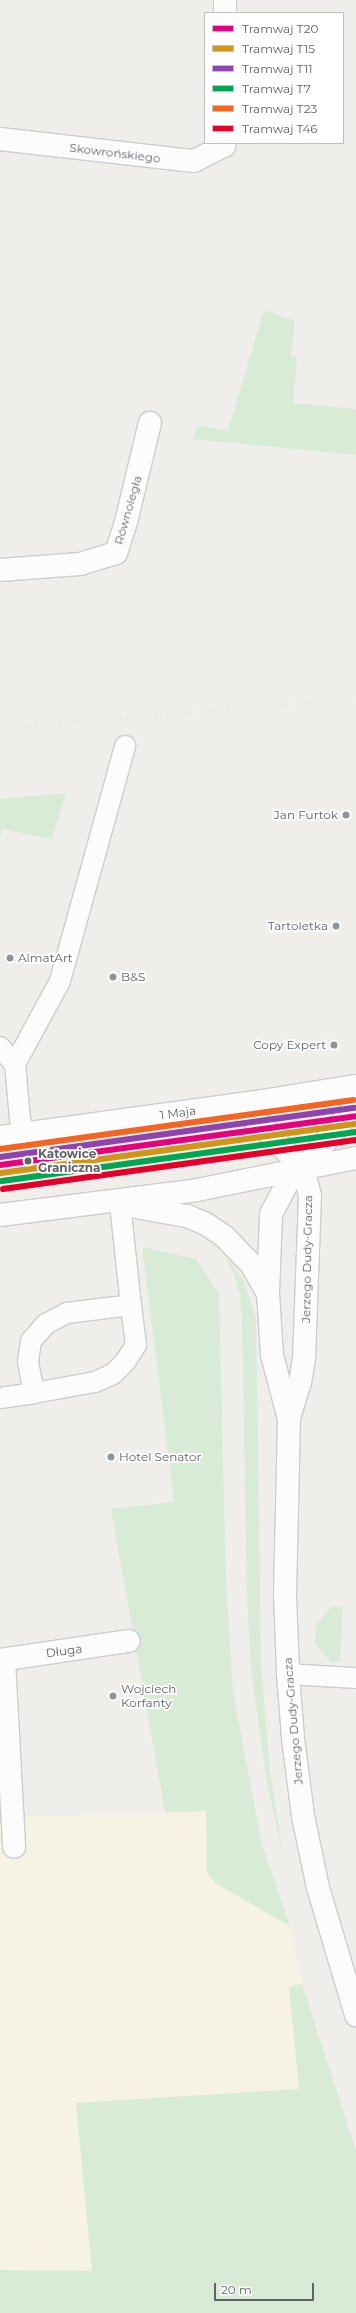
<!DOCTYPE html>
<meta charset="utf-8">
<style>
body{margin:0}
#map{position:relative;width:356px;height:2313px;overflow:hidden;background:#efeeea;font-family:Montserrat,sans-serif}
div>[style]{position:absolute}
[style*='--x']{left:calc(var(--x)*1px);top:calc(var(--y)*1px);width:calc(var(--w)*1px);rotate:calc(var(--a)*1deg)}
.commercial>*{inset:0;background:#f7f3e4}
.green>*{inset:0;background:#d8ebd6}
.roads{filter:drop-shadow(1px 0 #cbcccc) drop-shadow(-1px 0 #cbcccc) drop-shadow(0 1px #cbcccc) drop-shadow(0 -1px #cbcccc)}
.service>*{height:20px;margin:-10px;padding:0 10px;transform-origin:10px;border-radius:10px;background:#fdfcfc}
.minor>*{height:22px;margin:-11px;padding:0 11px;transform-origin:11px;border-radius:11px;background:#fdfcfc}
.tertiary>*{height:22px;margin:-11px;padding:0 11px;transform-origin:11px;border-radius:11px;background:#fdfcfc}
.rail>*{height:3px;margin-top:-1.5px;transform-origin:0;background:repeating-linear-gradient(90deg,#e4e4e4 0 1px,transparent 0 6px)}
.tram-1>*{height:6px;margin:-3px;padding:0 3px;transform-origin:3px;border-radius:3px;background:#e5007d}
.tram-2>*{height:6px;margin:-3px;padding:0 3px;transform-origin:3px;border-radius:3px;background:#d1951a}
.tram-3>*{height:6px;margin:-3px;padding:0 3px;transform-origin:3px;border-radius:3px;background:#8e44ad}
.tram-4>*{height:6px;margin:-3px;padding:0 3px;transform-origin:3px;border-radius:3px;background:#00a651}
.tram-5>*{height:6px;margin:-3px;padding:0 3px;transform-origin:3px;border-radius:3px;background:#f26522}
.tram-6>*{height:6px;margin:-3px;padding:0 3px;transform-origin:3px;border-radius:3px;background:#e4002b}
.dots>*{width:11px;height:11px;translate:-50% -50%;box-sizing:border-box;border:2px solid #fff;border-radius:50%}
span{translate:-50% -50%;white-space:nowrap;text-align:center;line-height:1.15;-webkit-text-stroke:3.5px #fff;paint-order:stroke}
.street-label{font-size:12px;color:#5f6368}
.poi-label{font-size:12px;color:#5f6368}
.right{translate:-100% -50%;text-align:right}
.left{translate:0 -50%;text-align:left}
.stop-label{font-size:12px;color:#5f6368;font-weight:700}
.legend{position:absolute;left:204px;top:12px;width:140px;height:132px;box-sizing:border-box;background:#fff;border:1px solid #bfc1c3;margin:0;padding:5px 7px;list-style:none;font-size:12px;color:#5f6368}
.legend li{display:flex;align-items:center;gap:8px;height:20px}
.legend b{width:20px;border:1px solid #bfc1c3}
.scale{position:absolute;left:214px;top:2283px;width:100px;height:18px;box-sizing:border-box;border:2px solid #5f6368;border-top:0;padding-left:5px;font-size:12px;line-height:14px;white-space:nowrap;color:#5f6368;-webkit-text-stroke:3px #fff;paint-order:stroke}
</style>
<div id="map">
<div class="commercial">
<div style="clip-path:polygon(0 1752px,18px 1817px,206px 1811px,208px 1872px,215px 1883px,290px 1926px,302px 1984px,289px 1987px,299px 2089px,76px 2103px,92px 2271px,0 2270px)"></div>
</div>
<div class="green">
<div style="clip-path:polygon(264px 310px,295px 321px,291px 356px,297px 357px,293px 403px,356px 409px,356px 455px,193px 439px,198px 425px,228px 431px)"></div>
<div style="clip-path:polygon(66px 793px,52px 839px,2px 829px,0 837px,0 799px)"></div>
<div style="clip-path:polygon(142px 1247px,196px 1259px,219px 1294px,226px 1583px,233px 1692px,262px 1845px,290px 1926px,215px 1883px,207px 1872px,206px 1811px,165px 1812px,111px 1509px,174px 1502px)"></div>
<div style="clip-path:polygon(228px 1259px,244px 1281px,256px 1317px,261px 1662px,270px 1772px,284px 1859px,266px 1778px,251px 1669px,247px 1596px,242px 1318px,240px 1296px,235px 1277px,227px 1261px)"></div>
<div style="clip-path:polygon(343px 1606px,340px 1662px,331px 1662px,315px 1643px,316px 1625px,331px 1607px)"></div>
<div style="clip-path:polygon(302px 1984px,356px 2151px,356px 2313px,0 2313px,0 2270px,92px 2271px,76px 2103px,299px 2089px,289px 1987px)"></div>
</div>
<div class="roads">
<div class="service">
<div style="--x:0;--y:1047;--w:23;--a:49"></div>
<div style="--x:15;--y:1064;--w:55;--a:84.8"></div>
<div style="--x:20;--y:1119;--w:16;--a:75"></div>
<div style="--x:15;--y:1064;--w:94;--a:-61.5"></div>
<div style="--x:60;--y:981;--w:244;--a:-74.5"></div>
<div style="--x:120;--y:1204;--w:102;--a:83.8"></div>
<div style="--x:131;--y:1305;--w:40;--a:82.9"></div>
<div style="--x:136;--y:1345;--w:20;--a:123"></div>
<div style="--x:125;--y:1362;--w:17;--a:135"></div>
<div style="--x:113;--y:1374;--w:20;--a:156"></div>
<div style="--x:95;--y:1382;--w:62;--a:169.8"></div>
<div style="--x:34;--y:1393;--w:32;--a:-101"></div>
<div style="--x:28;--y:1362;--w:21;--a:-82"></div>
<div style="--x:31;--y:1341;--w:23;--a:-49"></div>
<div style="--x:46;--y:1324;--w:24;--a:-28"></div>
<div style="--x:67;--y:1313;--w:64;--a:-7.1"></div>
<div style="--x:0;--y:1398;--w:34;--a:-8"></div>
<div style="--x:288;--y:1674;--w:68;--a:3.4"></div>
</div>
<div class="minor">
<div style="--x:225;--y:0;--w:13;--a:90"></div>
<div style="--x:0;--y:139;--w:195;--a:6.5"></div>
<div style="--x:194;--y:161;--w:34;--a:-27"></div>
<div style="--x:224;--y:146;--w:3;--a:-72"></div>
<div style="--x:0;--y:570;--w:80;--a:-4.3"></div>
<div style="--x:80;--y:564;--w:38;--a:-17"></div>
<div style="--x:116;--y:553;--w:33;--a:-72"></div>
<div style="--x:126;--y:522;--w:102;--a:-76.4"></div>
<div style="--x:0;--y:1660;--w:130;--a:-8.4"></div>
<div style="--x:4;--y:1660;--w:187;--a:86.9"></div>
</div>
<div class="tertiary">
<div style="--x:237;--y:1105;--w:37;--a:41"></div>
<div style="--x:265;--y:1129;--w:55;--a:46.5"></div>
<div style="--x:303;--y:1169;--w:28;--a:75"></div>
<div style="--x:310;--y:1196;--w:162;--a:92.1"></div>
<div style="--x:304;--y:1358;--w:24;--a:99"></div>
<div style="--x:300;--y:1382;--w:39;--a:107"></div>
<div style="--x:289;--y:1419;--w:176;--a:91.3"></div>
<div style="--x:285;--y:1595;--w:79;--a:87.8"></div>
<div style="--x:288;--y:1674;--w:64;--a:85.5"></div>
<div style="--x:293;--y:1738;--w:79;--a:82.7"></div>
<div style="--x:303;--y:1816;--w:74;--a:78.2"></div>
<div style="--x:318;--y:1888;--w:133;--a:73.3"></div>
<div style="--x:0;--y:1137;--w:264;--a:-7.8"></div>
<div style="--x:262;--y:1101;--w:95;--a:-9.1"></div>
<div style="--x:130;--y:1206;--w:58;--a:10"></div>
<div style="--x:187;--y:1216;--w:21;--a:23"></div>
<div style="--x:206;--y:1224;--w:22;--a:34"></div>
<div style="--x:224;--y:1236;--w:39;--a:46"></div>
<div style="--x:251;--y:1264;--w:34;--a:60"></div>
<div style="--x:0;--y:1215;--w:199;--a:-7.2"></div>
<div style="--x:197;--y:1190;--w:162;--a:-11.4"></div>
<div style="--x:289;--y:1419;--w:66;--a:-104.9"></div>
<div style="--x:272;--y:1355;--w:62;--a:-93.7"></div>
<div style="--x:268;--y:1293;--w:79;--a:-87.8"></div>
<div style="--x:271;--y:1214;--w:36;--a:-62"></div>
<div style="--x:288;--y:1182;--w:20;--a:-41"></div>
<div style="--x:303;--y:1169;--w:83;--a:-50.4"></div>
</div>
</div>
<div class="rail">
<div style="--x:0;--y:728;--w:357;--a:-4.8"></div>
</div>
<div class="tram-1">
<div style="--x:0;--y:1165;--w:359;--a:-7.8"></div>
</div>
<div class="tram-2">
<div style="--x:1;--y:1173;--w:358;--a:-7.9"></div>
</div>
<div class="tram-3">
<div style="--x:0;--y:1157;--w:358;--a:-7.9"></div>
</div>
<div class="tram-4">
<div style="--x:2;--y:1181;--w:357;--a:-7.9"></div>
</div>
<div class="tram-5">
<div style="--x:0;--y:1149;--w:357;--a:-7.9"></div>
</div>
<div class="tram-6">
<div style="--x:3;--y:1189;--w:356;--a:-7.9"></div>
</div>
<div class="dots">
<div style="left:346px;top:815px;background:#919496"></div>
<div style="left:336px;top:926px;background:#919496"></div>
<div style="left:10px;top:958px;background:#919496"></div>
<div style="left:113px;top:977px;background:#919496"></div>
<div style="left:334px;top:1045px;background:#919496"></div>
<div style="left:28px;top:1161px;background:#5f6368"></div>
<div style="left:111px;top:1457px;background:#919496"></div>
<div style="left:113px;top:1696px;background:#919496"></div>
</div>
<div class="street-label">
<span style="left:115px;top:153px;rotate:7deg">Skowrońskiego</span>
<span style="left:128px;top:510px;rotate:-74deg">Równoległa</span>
<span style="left:178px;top:1113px;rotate:-8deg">1 Maja</span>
<span style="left:307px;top:1259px;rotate:-89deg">Jerzego Dudy-Gracza</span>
<span style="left:64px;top:1651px;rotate:-8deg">Długa</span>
<span style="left:293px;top:1721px;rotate:-95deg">Jerzego Dudy-Gracza</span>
</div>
<div class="poi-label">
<span class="right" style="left:338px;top:815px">Jan Furtok</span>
<span class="right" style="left:328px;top:926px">Tartoletka</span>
<span class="left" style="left:18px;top:958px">AlmatArt</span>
<span class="left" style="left:121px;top:977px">B&amp;S</span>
<span class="right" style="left:326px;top:1045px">Copy Expert</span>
<span class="left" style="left:119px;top:1457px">Hotel Senator</span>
<span class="left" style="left:121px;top:1696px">Wojciech<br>Korfanty</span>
</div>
<div class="stop-label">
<span class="left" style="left:38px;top:1161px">Katowice<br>Graniczna</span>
</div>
<ul class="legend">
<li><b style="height:5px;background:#e5007d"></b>Tramwaj T20</li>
<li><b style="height:5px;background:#d1951a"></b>Tramwaj T15</li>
<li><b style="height:5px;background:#8e44ad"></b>Tramwaj T11</li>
<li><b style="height:5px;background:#00a651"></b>Tramwaj T7</li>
<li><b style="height:5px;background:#f26522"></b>Tramwaj T23</li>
<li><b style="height:5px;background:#e4002b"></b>Tramwaj T46</li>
</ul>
<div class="scale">20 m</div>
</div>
